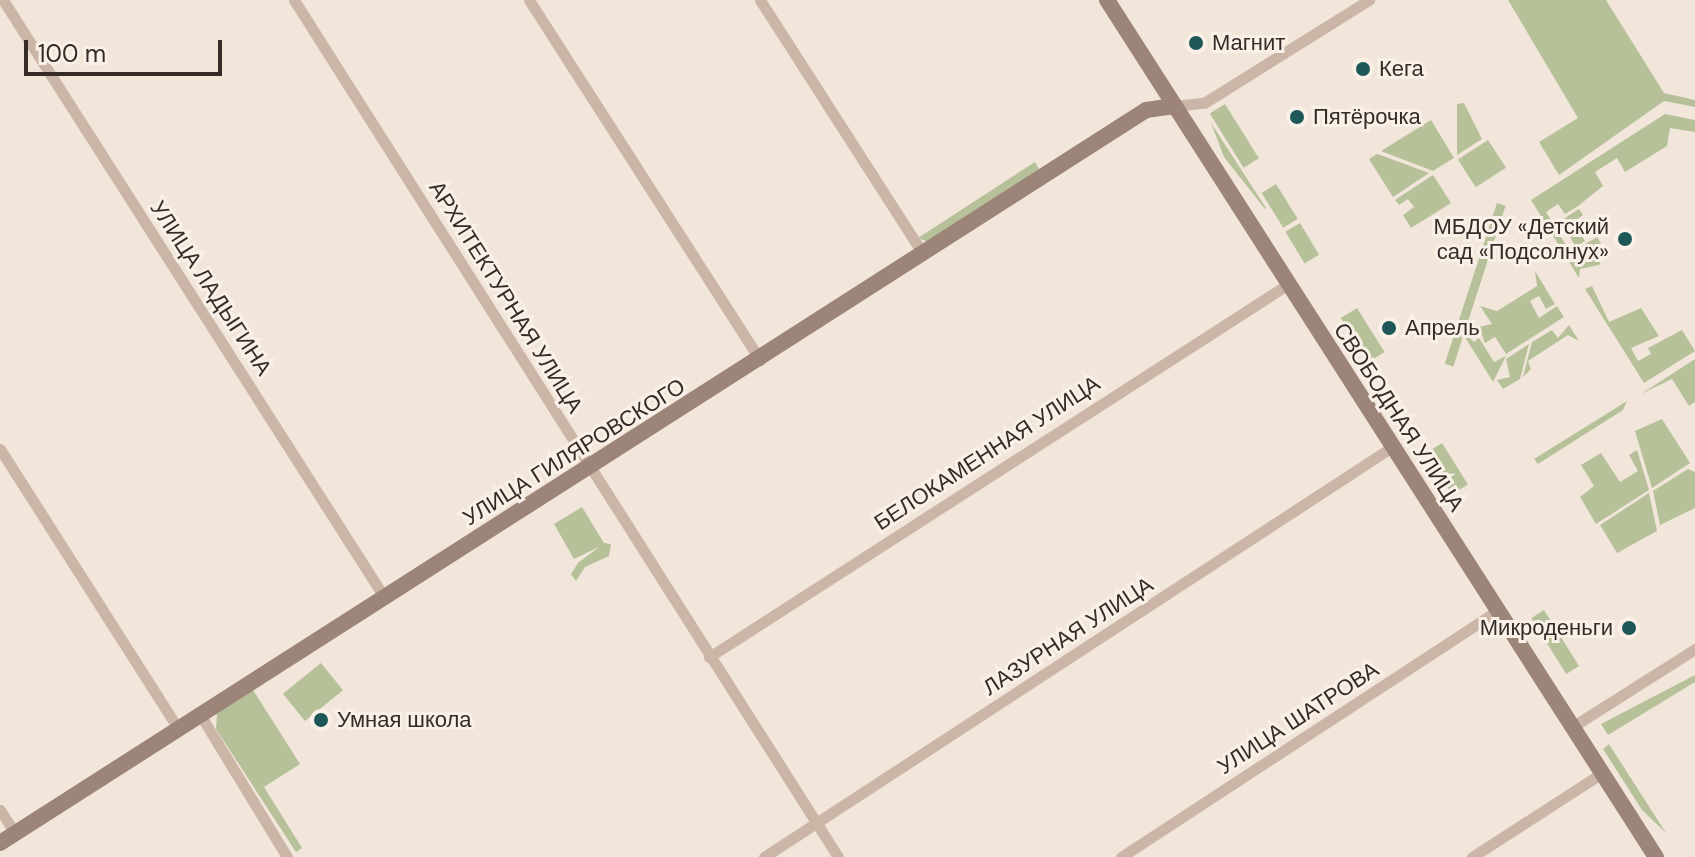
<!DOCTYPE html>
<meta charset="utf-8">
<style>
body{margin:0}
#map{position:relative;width:1695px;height:857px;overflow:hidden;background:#f2e6db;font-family:"DM Sans",sans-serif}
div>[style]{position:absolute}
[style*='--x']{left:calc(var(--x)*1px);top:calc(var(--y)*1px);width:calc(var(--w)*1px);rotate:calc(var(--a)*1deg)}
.green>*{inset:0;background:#b6c19a;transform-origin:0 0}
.street>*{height:11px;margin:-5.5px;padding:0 5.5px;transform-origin:5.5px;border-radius:5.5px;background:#cab5a6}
.secondary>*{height:16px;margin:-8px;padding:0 8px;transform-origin:8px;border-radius:8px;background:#9d8478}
.dots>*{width:22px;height:22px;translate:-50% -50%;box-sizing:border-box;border:4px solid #f9f0e7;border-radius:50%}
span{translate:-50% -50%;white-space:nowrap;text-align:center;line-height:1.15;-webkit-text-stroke:6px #f9f0e7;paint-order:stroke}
.poi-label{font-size:22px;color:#362b27}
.left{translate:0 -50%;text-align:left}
.right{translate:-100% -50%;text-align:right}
.street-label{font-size:22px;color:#362b27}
.scale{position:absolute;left:24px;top:40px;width:198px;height:36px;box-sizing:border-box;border:4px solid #362b27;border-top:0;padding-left:10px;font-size:24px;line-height:28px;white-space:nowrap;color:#362b27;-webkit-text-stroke:6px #f9f0e7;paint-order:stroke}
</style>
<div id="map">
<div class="green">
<div style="clip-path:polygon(1508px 0,1606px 0,1664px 93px,1695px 100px,1695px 107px,1664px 101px,1559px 175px,1539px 142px,1578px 118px)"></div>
<div style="clip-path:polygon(1464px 103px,1482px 139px,1457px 155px,1457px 104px)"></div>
<div style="left:1225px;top:104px;width:64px;height:18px;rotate:58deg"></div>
<div style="clip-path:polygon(1665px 114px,1695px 120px,1695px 132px,1670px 128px,1667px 146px,1625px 172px,1617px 158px,1595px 172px,1603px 186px,1578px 206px,1565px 214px,1558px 204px,1546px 212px,1554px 225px,1579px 209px,1583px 215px,1573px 222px,1585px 241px,1576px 247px,1565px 228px,1558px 232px,1571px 253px,1597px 237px,1607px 253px,1599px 265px,1580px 269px,1579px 278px,1531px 200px)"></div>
<div style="clip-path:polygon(1431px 120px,1454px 158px,1433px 171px,1381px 151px)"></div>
<div style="clip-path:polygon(1211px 123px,1266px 208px,1265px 209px,1224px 157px)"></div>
<div style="left:1488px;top:140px;width:33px;height:36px;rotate:57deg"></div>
<div style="clip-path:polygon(1377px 154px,1383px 156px,1429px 173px,1393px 197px,1369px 159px)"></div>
<div style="clip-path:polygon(1035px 162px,1041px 173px,928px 242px,918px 238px)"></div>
<div style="clip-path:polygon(1433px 175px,1451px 203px,1411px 228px,1403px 215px,1414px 207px,1408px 199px,1399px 205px,1395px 200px)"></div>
<div style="left:1276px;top:184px;width:41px;height:17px;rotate:58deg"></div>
<div style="left:1497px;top:203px;width:9px;height:169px;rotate:18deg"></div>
<div style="left:1300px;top:223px;width:37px;height:17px;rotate:59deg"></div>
<div style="clip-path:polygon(1535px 271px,1555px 304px,1546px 309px,1539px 296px,1530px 301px,1539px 318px,1557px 306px,1564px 317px,1506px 354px,1495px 337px,1485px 343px,1479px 327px,1492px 324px,1480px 306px,1497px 311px,1537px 286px)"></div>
<div style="clip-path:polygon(1592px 286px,1609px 322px,1641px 308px,1659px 336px,1631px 348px,1638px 361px,1651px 354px,1648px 348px,1682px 330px,1695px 351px,1644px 383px,1585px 289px)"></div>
<div style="left:1357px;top:308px;width:52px;height:19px;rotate:58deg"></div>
<div style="clip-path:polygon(1569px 325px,1579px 341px,1568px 335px,1528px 361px,1531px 369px,1523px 377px,1532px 342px,1552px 330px,1558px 338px)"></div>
<div style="clip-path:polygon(1460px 329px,1474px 342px,1479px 338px,1494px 362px,1506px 356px,1493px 382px)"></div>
<div style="clip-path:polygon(1529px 344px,1520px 379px,1503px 389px,1497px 380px,1510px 377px,1506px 359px)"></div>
<div style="clip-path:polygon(1695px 359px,1695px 402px,1689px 406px,1672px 379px,1641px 394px)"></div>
<div style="clip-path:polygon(1627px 401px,1623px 410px,1538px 464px,1534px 459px)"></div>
<div style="clip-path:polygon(1662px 419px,1690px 463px,1652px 488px,1635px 431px)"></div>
<div style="left:1442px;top:443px;width:49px;height:19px;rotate:58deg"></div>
<div style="clip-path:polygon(1637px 450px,1649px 490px,1596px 524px,1580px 497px,1594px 486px,1581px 465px,1601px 453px,1620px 482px,1638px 471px,1629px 455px)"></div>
<div style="clip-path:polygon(1688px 469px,1695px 472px,1695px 508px,1660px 525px,1653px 491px)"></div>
<div style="clip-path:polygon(1649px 493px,1657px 531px,1617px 553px,1600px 525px)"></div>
<div style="clip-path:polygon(582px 507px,604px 543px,611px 544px,609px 556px,585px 567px,576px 581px,571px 574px,578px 563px,599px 547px,574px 559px,554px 524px)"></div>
<div style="left:1544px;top:610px;width:66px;height:15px;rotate:58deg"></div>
<div style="left:321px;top:663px;width:35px;height:49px;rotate:51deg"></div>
<div style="clip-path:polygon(1695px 675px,1695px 682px,1608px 735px,1601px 724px)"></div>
<div style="clip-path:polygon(253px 690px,300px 764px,264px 787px,302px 848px,296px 852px,216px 729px,217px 713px)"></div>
<div style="clip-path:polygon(1609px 744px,1666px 833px,1642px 810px,1603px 749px)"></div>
</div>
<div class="street">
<div style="--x:3;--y:0;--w:708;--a:57.45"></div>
<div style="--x:294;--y:0;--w:1015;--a:57.59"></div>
<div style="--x:529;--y:0;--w:428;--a:57.3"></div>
<div style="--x:760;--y:0;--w:300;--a:57.3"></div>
<div style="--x:1173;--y:106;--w:31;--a:-6"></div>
<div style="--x:1204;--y:103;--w:195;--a:-32"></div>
<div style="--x:0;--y:449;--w:333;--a:57.5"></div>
<div style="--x:709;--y:657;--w:687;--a:-32.77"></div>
<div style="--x:201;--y:716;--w:165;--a:58.6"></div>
<div style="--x:1572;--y:727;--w:146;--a:-32.4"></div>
<div style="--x:0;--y:810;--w:27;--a:57"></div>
<div style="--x:764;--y:857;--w:750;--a:-33.14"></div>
<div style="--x:1121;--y:857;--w:449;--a:-33.2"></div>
<div style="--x:1472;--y:857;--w:155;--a:-32.9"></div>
</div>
<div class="secondary">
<div style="--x:1107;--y:0;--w:1018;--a:57.36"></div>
<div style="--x:0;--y:843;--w:1360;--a:-32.6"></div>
<div style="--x:1146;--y:110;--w:27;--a:-8"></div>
</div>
<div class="dots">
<div style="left:1196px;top:43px;background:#1d5758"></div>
<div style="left:1363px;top:69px;background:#1d5758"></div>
<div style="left:1297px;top:117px;background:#1d5758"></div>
<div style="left:1625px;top:239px;background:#1d5758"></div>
<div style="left:1389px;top:328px;background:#1d5758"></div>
<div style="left:1629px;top:628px;background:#1d5758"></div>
<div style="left:321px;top:720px;background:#1d5758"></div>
</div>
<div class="poi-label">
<span class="left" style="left:1212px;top:43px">Магнит</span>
<span class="left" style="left:1379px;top:69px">Кега</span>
<span class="left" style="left:1313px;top:117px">Пятёрочка</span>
<span class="right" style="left:1609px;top:239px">МБДОУ «Детский<br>сад «Подсолнух»</span>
<span class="left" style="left:1405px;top:328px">Апрель</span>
<span class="right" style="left:1613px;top:628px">Микроденьги</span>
<span class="left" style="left:337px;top:720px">Умная школа</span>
</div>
<div class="street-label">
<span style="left:211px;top:288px;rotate:57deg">УЛИЦА ЛАДЫГИНА</span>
<span style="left:506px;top:297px;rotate:58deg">АРХИТЕКТУРНАЯ УЛИЦА</span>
<span style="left:1399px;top:417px;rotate:57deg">СВОБОДНАЯ УЛИЦА</span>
<span style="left:574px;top:452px;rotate:-32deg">УЛИЦА ГИЛЯРОВСКОГО</span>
<span style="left:987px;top:453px;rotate:-33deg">БЕЛОКАМЕННАЯ УЛИЦА</span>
<span style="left:1068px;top:636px;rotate:-33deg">ЛАЗУРНАЯ УЛИЦА</span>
<span style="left:1298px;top:718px;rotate:-33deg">УЛИЦА ШАТРОВА</span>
</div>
<div class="scale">100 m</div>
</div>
